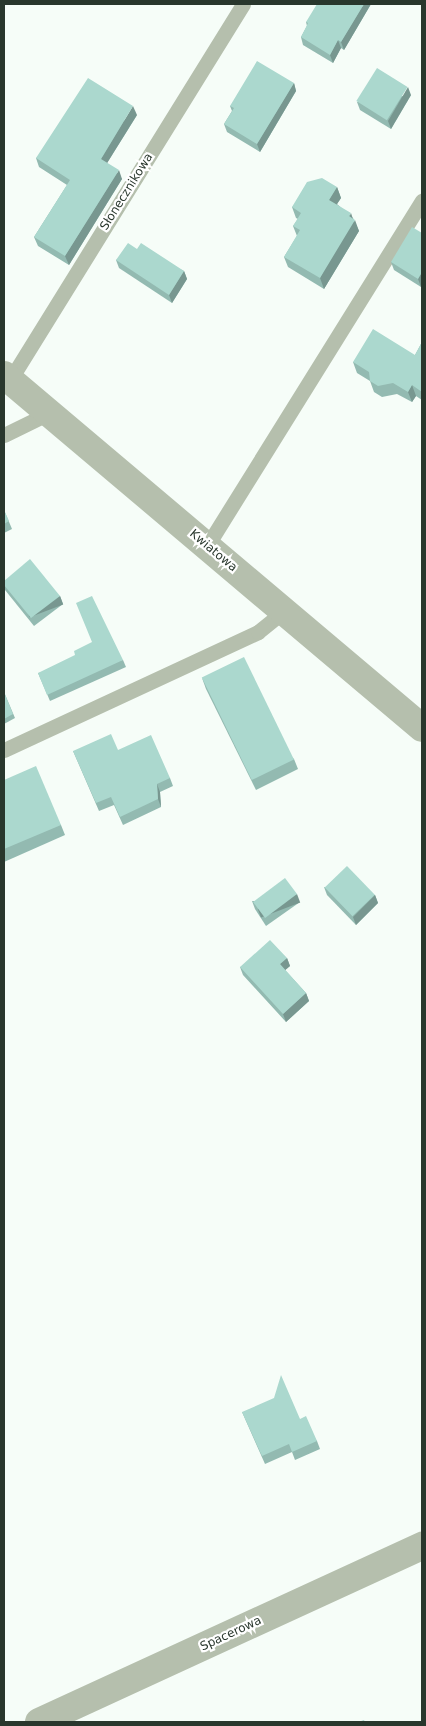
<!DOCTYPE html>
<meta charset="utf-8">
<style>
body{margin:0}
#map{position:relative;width:426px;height:1726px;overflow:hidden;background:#f6fdf8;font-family:"DejaVu Sans",sans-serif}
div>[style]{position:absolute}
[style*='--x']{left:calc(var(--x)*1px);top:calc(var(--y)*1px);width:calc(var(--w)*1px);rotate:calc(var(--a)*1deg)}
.service>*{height:15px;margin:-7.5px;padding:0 7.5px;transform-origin:7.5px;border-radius:7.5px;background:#b5bfad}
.minor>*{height:28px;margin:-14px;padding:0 14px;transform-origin:14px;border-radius:14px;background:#b5bfad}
.tertiary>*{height:28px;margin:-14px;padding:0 14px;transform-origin:14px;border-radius:14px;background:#b5bfad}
.wall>*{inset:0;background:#93bab1}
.shaded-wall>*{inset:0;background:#789790;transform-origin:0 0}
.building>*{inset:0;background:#abd8ce;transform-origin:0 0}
span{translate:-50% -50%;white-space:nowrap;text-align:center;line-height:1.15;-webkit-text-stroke:4.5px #fff;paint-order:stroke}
.street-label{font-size:12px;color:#29372d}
.frame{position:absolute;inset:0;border:5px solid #29372d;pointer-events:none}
</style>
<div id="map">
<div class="service">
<div style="--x:10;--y:380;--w:442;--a:-58.2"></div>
<div style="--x:4;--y:435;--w:50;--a:-26.1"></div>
<div style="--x:207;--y:546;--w:407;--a:-58.1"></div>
<div style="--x:4;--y:750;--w:280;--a:-24.9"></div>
<div style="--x:258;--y:632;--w:33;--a:-39"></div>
</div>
<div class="minor">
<div style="--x:39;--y:1722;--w:422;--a:-24.7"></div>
</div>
<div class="tertiary">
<div style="--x:4;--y:375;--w:547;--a:40.18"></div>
</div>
<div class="wall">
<div style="clip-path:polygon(371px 4px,344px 50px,341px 48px,333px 63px,303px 45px,301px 37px,307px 26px,306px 22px)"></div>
<div style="clip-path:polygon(294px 83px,296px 91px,260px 152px,227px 132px,224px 124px,232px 111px,230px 106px)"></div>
<div style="clip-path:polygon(411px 95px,391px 129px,360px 110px,357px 102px)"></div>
<div style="clip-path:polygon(137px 115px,107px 163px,122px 179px,69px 265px,38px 246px,34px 237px,67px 185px,39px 167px,36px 158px)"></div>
<div style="clip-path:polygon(337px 187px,341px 198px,337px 204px,353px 218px,359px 231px,324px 289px,288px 267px,284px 257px,297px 236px,293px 226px,298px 219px,296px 218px,292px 207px)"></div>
<div style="clip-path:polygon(422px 233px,422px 285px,421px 287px,394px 270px,391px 262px)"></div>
<div style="clip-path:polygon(137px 249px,184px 271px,187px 279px,172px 303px,119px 268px,116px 260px)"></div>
<div style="clip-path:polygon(422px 342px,422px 400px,416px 396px,412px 402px,397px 394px,382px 397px,374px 392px,370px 381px,357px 373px,353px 362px,415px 355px)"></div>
<div style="clip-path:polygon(4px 510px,12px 529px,4px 533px)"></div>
<div style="clip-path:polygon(4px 581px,60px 596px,63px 604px,34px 626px,5px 590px,4px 587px)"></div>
<div style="clip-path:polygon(123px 660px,126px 667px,50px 701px,38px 673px)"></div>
<div style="clip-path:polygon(202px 678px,294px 759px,298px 769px,256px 790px,206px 689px)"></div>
<div style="clip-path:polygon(4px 692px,15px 718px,4px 724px)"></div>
<div style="clip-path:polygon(118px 750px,170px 778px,173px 786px,160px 792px,161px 807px,123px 825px,114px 805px,99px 811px,73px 751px)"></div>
<div style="clip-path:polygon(4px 780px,61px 825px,65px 835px,4px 862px)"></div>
<div style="clip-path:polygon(324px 887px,375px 895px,378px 903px,356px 925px,327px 895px)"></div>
<div style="clip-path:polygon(252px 901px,300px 902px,266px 926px,255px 909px)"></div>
<div style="clip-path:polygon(287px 958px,290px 966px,285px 970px,306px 993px,309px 1001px,286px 1022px,243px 975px,240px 967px)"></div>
<div style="clip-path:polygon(242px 1412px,300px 1419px,317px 1441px,320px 1449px,295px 1460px,292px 1452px,265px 1464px)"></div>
</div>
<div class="shaded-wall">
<div style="clip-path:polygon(364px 4px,371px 4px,344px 50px,341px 42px)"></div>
<div style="clip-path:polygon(338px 40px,341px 48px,333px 63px,330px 55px)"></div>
<div style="clip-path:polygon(294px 83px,296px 91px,260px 152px,257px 144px)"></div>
<div style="clip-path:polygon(408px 87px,411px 95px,391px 129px,388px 121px)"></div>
<div style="clip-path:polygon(133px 106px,137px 115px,104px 168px,101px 159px)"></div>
<div style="clip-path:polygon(119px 170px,122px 179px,69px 265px,65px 256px)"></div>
<div style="clip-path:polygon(337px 187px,341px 198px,333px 210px,329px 200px)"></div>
<div style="clip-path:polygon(351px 213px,354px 222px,355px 220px,359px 231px,324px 289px,320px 278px)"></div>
<div style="clip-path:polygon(184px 271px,187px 279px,172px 303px,169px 295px)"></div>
<div style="clip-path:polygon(422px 272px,422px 285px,421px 287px,418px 279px)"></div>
<div style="clip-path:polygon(412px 385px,416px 396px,412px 402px,408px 392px)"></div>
<div style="left:60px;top:596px;width:9px;height:36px;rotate:69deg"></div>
<div style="clip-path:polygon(157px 784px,160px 792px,161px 807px,158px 799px)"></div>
<div style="left:297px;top:894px;width:9px;height:42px;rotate:69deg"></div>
<div style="clip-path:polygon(375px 895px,378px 903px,356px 925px,353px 917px)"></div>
<div style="clip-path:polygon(287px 958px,290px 966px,283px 972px,280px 964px)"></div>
<div style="clip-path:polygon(306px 993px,309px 1001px,286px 1022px,283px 1014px)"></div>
</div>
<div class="building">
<div style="clip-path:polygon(317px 4px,364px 4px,341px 42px,338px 40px,330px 55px,301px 37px,308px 23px,306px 22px)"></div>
<div style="clip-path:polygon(257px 61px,294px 83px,257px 144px,224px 124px,234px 108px,230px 106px)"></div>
<div style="left:377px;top:68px;width:36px;height:39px;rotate:32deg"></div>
<div style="clip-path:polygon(88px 78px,133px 106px,101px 159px,119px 170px,65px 256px,34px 237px,70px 180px,36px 158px)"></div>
<div style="clip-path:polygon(322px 178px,337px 187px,329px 200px,351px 213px,349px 216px,355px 220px,320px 278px,284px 257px,300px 230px,293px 226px,301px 213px,292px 207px,307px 182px)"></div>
<div style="clip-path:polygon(412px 227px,422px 233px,422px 272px,418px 279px,391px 262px)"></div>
<div style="clip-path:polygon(128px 243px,137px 249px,141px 243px,184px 271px,169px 295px,116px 260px)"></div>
<div style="clip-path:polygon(373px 329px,415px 355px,422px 342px,422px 392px,412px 385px,408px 392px,393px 383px,378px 386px,370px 381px,369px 372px,353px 362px)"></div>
<div style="clip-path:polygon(4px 510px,9px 521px,4px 524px)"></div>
<div style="clip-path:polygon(30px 559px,60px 596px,31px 618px,4px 585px,4px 581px)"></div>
<div style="clip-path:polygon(92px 596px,123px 660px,47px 695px,38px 673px,75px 655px,74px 651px,92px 642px,76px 603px)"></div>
<div style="left:244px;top:657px;width:114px;height:47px;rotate:64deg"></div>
<div style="clip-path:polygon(4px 692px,13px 714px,4px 719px)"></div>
<div style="clip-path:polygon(111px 734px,118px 750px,151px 735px,170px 778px,157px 784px,158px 799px,120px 817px,111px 797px,96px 803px,73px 751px)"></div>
<div style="clip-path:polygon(36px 766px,61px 825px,4px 849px,4px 780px)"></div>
<div style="left:347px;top:866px;width:40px;height:31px;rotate:46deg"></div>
<div style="left:285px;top:878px;width:20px;height:40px;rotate:53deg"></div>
<div style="clip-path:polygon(270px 940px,287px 958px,280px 964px,306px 993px,283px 1014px,240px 967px)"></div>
<div style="clip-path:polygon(281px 1375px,300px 1419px,306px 1416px,317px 1441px,292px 1452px,289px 1444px,262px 1456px,242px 1412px,274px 1398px)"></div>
<div style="clip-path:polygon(364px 1720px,365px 1722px,358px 1722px)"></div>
</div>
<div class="street-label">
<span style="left:127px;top:192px;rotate:-58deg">Słonecznikowa</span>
<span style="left:213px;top:551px;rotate:40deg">Kwiatowa</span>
<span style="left:231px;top:1634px;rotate:-25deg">Spacerowa</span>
</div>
<div class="frame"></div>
</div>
